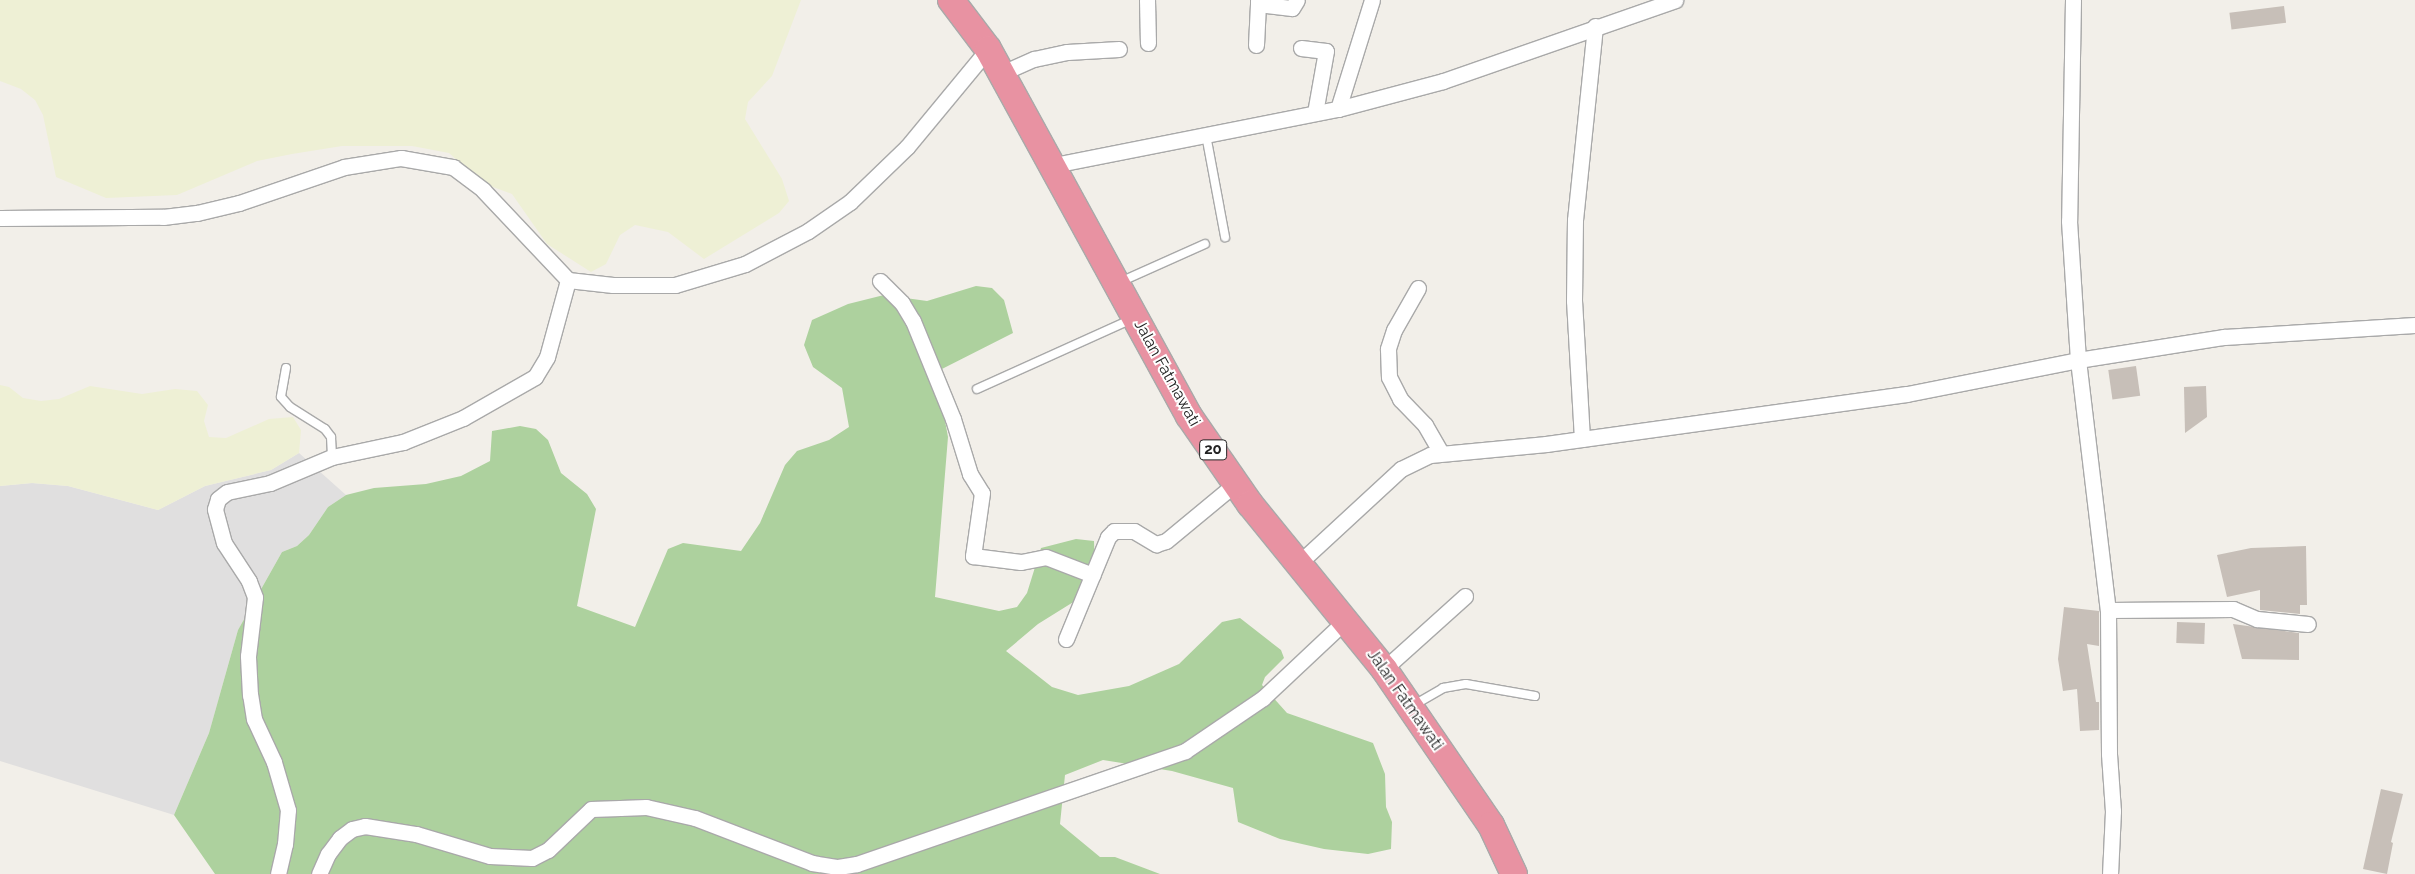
<!DOCTYPE html>
<style>
body{margin:0}
#map{position:relative;width:2415px;height:874px;overflow:hidden;background:#f2efe9;font-family:Raleway,sans-serif}
div>[style]{position:absolute}
[style*='--x']{left:calc(var(--x)*1px);top:calc(var(--y)*1px);width:calc(var(--w)*1px);rotate:calc(var(--a)*1deg)}
.residential>*{inset:0;background:#e0dfdf}
.farmland>*{inset:0;background:#eef0d5}
.forest>*{inset:0;background:#add19e}
.building>*{inset:0;background:#c7bfb8;transform-origin:0 0}
.roads{filter:drop-shadow(1px 0 #a9a9a9) drop-shadow(-1px 0 #a9a9a9) drop-shadow(0 1px #a9a9a9) drop-shadow(0 -1px #a9a9a9)}
.lane>*{height:8px;margin:-4px;padding:0 4px;transform-origin:4px;border-radius:4px;background:#fff}
.street>*{height:15px;margin:-7.5px;padding:0 7.5px;transform-origin:7.5px;border-radius:7.5px;background:#fff}
.highway>*{height:26px;margin:-13px;padding:0 13px;transform-origin:13px;border-radius:13px;background:#e892a2}
span{translate:-50% -50%;white-space:nowrap;text-align:center;line-height:1.15;-webkit-text-stroke:4px #fff;paint-order:stroke}
.shield-label span{padding:1px 4px;background:#fff;border:1px solid;border-radius:4px;-webkit-text-stroke-width:0}
.shield-label{font-size:15px;color:#222;font-weight:700}
.street-label{font-size:16px;color:#222}
</style>
<div id="map">
<div class="residential">
<div style="clip-path:polygon(299px 453px,346px 495px,328px 507px,309px 535px,297px 546px,282px 552px,238px 630px,209px 733px,174px 815px,0 761px,0 486px,32px 483px,68px 486px,158px 510px,205px 486px,271px 470px)"></div>
</div>
<div class="farmland">
<div style="clip-path:polygon(0 0,801px 0,772px 76px,748px 102px,745px 119px,782px 179px,789px 201px,779px 213px,704px 259px,668px 232px,635px 225px,620px 235px,606px 264px,591px 272px,547px 244px,512px 194px,482px 183px,449px 153px,412px 146px,342px 146px,292px 154px,257px 161px,177px 195px,106px 198px,56px 177px,43px 115px,35px 100px,21px 89px,0 81px)"></div>
<div style="clip-path:polygon(0 385px,9px 387px,23px 398px,41px 401px,59px 399px,90px 386px,142px 394px,175px 389px,197px 391px,208px 405px,204px 421px,209px 437px,226px 438px,269px 419px,293px 417px,301px 430px,299px 453px,271px 470px,205px 486px,158px 510px,68px 486px,32px 483px,0 486px)"></div>
</div>
<div class="forest">
<div style="clip-path:polygon(976px 286px,992px 288px,1004px 300px,1013px 333px,936px 372px,948px 437px,935px 597px,999px 611px,1017px 607px,1027px 593px,1041px 548px,1076px 539px,1094px 541px,1095px 578px,1083px 596px,1038px 624px,1006px 651px,1052px 687px,1078px 695px,1129px 686px,1179px 664px,1222px 622px,1240px 618px,1281px 650px,1284px 658px,1265px 677px,1262px 685px,1287px 713px,1373px 743px,1385px 774px,1386px 807px,1392px 822px,1391px 849px,1368px 854px,1324px 849px,1280px 839px,1238px 822px,1233px 788px,1172px 771px,1103px 760px,1065px 775px,1060px 824px,1100px 857px,1115px 857px,1160px 874px,215px 874px,174px 815px,209px 733px,238px 630px,282px 552px,297px 546px,309px 535px,328px 507px,346px 495px,374px 488px,426px 484px,461px 476px,490px 461px,492px 431px,520px 426px,536px 429px,548px 440px,561px 473px,587px 494px,596px 509px,577px 606px,635px 627px,668px 549px,683px 543px,741px 551px,760px 523px,785px 465px,797px 451px,829px 440px,849px 427px,842px 388px,813px 367px,804px 345px,812px 320px,848px 304px,884px 295px,927px 301px)"></div>
</div>
<div class="building">
<div style="left:2284px;top:6px;width:17px;height:55px;rotate:83deg"></div>
<div style="left:2136px;top:366px;width:30px;height:28px;rotate:82deg"></div>
<div style="clip-path:polygon(2206px 386px,2207px 417px,2185px 433px,2184px 387px)"></div>
<div style="clip-path:polygon(2306px 546px,2307px 605px,2300px 605px,2300px 614px,2260px 610px,2260px 590px,2227px 597px,2217px 555px,2251px 548px)"></div>
<div style="clip-path:polygon(2064px 607px,2099px 611px,2099px 646px,2087px 644px,2096px 702px,2099px 702px,2099px 730px,2080px 731px,2077px 689px,2063px 691px,2058px 659px)"></div>
<div style="left:2177px;top:622px;width:28px;height:21px;rotate:2deg"></div>
<div style="clip-path:polygon(2233px 624px,2299px 633px,2299px 660px,2242px 659px)"></div>
<div style="clip-path:polygon(2381px 789px,2403px 794px,2391px 842px,2393px 843px,2387px 874px,2363px 869px)"></div>
</div>
<div class="roads">
<div class="lane">
<div style="--x:1206;--y:135;--w:104;--a:79.4"></div>
<div style="--x:1120;--y:282;--w:93;--a:-24.1"></div>
<div style="--x:286;--y:368;--w:29;--a:100"></div>
<div style="--x:281;--y:397;--w:13;--a:48"></div>
<div style="--x:290;--y:407;--w:41;--a:32.2"></div>
<div style="--x:325;--y:429;--w:10;--a:53"></div>
<div style="--x:331;--y:437;--w:20;--a:87"></div>
<div style="--x:977;--y:389;--w:170;--a:-24.3"></div>
<div style="--x:1414;--y:705;--w:34;--a:-30"></div>
<div style="--x:1443;--y:688;--w:23;--a:-10"></div>
<div style="--x:1466;--y:684;--w:70;--a:9.9"></div>
</div>
<div class="street">
<div style="--x:1147;--y:0;--w:43;--a:88.7"></div>
<div style="--x:1258;--y:0;--w:4;--a:90"></div>
<div style="--x:1258;--y:4;--w:34;--a:7"></div>
<div style="--x:1292;--y:8;--w:9;--a:-58"></div>
<div style="--x:2073;--y:0;--w:221;--a:91"></div>
<div style="--x:2069;--y:221;--w:139;--a:86.3"></div>
<div style="--x:2078;--y:360;--w:252;--a:83.2"></div>
<div style="--x:2108;--y:610;--w:144;--a:89.6"></div>
<div style="--x:2109;--y:754;--w:57;--a:86"></div>
<div style="--x:2113;--y:811;--w:63;--a:92.7"></div>
<div style="--x:1256;--y:45;--w:41;--a:-87.2"></div>
<div style="--x:1301;--y:48;--w:25;--a:7"></div>
<div style="--x:1326;--y:51;--w:63;--a:100.1"></div>
<div style="--x:1002;--y:73;--w:35;--a:-24"></div>
<div style="--x:1034;--y:59;--w:34;--a:-12"></div>
<div style="--x:1067;--y:52;--w:52;--a:-3.3"></div>
<div style="--x:1338;--y:109;--w:114;--a:-72.7"></div>
<div style="--x:1054;--y:165;--w:289;--a:-11.2"></div>
<div style="--x:1338;--y:109;--w:109;--a:-14.9"></div>
<div style="--x:1443;--y:81;--w:246;--a:-19.2"></div>
<div style="--x:0;--y:218;--w:163;--a:-0.4"></div>
<div style="--x:163;--y:217;--w:34;--a:-7"></div>
<div style="--x:197;--y:213;--w:43;--a:-13.4"></div>
<div style="--x:239;--y:203;--w:111;--a:-18.9"></div>
<div style="--x:344;--y:167;--w:58;--a:-9"></div>
<div style="--x:401;--y:158;--w:53;--a:9.8"></div>
<div style="--x:453;--y:167;--w:38;--a:37"></div>
<div style="--x:483;--y:190;--w:124;--a:46.6"></div>
<div style="--x:568;--y:280;--w:45;--a:6.3"></div>
<div style="--x:613;--y:285;--w:62;--a:0"></div>
<div style="--x:675;--y:285;--w:73;--a:-16.7"></div>
<div style="--x:745;--y:264;--w:71;--a:-27.6"></div>
<div style="--x:808;--y:231;--w:51;--a:-34.6"></div>
<div style="--x:850;--y:202;--w:79;--a:-44"></div>
<div style="--x:907;--y:147;--w:127;--a:-50.4"></div>
<div style="--x:880;--y:281;--w:31;--a:45"></div>
<div style="--x:902;--y:303;--w:21;--a:59"></div>
<div style="--x:913;--y:321;--w:106;--a:67.8"></div>
<div style="--x:953;--y:419;--w:58;--a:72.8"></div>
<div style="--x:970;--y:474;--w:22;--a:58"></div>
<div style="--x:982;--y:493;--w:64;--a:98.1"></div>
<div style="--x:973;--y:556;--w:48;--a:7.1"></div>
<div style="--x:1021;--y:562;--w:25;--a:-11"></div>
<div style="--x:1046;--y:557;--w:50;--a:21"></div>
<div style="--x:1418;--y:288;--w:48;--a:119.7"></div>
<div style="--x:1394;--y:330;--w:20;--a:108"></div>
<div style="--x:1388;--y:349;--w:28;--a:88"></div>
<div style="--x:1389;--y:377;--w:25;--a:63"></div>
<div style="--x:1400;--y:399;--w:36;--a:46"></div>
<div style="--x:1425;--y:425;--w:32;--a:60"></div>
<div style="--x:1582;--y:439;--w:138;--a:-93.3"></div>
<div style="--x:1574;--y:301;--w:81;--a:-89.3"></div>
<div style="--x:1575;--y:220;--w:195;--a:-84.1"></div>
<div style="--x:1299;--y:563;--w:139;--a:-42.7"></div>
<div style="--x:1401;--y:469;--w:32;--a:-26"></div>
<div style="--x:1430;--y:455;--w:117;--a:-5.4"></div>
<div style="--x:1546;--y:444;--w:364;--a:-7.9"></div>
<div style="--x:1907;--y:394;--w:174;--a:-11.2"></div>
<div style="--x:2078;--y:360;--w:148;--a:-9"></div>
<div style="--x:2224;--y:337;--w:191;--a:-3.6"></div>
<div style="--x:2108;--y:610;--w:125;--a:-0.5"></div>
<div style="--x:2233;--y:609;--w:26;--a:23"></div>
<div style="--x:2257;--y:619;--w:51;--a:5.6"></div>
<div style="--x:1066;--y:639;--w:110;--a:-67.6"></div>
<div style="--x:1108;--y:537;--w:8;--a:-45"></div>
<div style="--x:1114;--y:531;--w:20;--a:0"></div>
<div style="--x:1134;--y:531;--w:26;--a:31"></div>
<div style="--x:1156;--y:544;--w:10;--a:-17"></div>
<div style="--x:1166;--y:541;--w:91;--a:-39.6"></div>
<div style="--x:1384;--y:669;--w:109;--a:-42"></div>
<div style="--x:278;--y:874;--w:31;--a:-77"></div>
<div style="--x:285;--y:844;--w:34;--a:-85"></div>
<div style="--x:288;--y:810;--w:50;--a:-106.3"></div>
<div style="--x:274;--y:762;--w:47;--a:-114.9"></div>
<div style="--x:254;--y:719;--w:24;--a:-99"></div>
<div style="--x:250;--y:695;--w:39;--a:-93"></div>
<div style="--x:248;--y:656;--w:59;--a:-83.2"></div>
<div style="--x:255;--y:597;--w:17;--a:-111"></div>
<div style="--x:249;--y:581;--w:45;--a:-123.3"></div>
<div style="--x:224;--y:543;--w:35;--a:-105"></div>
<div style="--x:215;--y:509;--w:10;--a:-73"></div>
<div style="--x:218;--y:499;--w:11;--a:-38"></div>
<div style="--x:227;--y:492;--w:44;--a:-11.8"></div>
<div style="--x:270;--y:483;--w:67;--a:-22.8"></div>
<div style="--x:332;--y:457;--w:73;--a:-11.9"></div>
<div style="--x:403;--y:442;--w:65;--a:-21.8"></div>
<div style="--x:463;--y:418;--w:83;--a:-29.7"></div>
<div style="--x:535;--y:377;--w:23;--a:-59"></div>
<div style="--x:547;--y:357;--w:80;--a:-74.7"></div>
<div style="--x:319;--y:874;--w:22;--a:-66"></div>
<div style="--x:328;--y:854;--w:20;--a:-53"></div>
<div style="--x:340;--y:838;--w:15;--a:-37"></div>
<div style="--x:352;--y:829;--w:13;--a:-13"></div>
<div style="--x:365;--y:826;--w:52;--a:8.9"></div>
<div style="--x:416;--y:834;--w:77;--a:16.6"></div>
<div style="--x:490;--y:856;--w:42;--a:2.7"></div>
<div style="--x:532;--y:858;--w:18;--a:-27"></div>
<div style="--x:548;--y:850;--w:59;--a:-43.6"></div>
<div style="--x:591;--y:809;--w:29;--a:-2"></div>
<div style="--x:620;--y:808;--w:26;--a:-2"></div>
<div style="--x:646;--y:807;--w:50;--a:12.7"></div>
<div style="--x:695;--y:818;--w:125;--a:21"></div>
<div style="--x:812;--y:863;--w:26;--a:9"></div>
<div style="--x:838;--y:867;--w:19;--a:-9"></div>
<div style="--x:857;--y:864;--w:347;--a:-19"></div>
<div style="--x:1185;--y:751;--w:94;--a:-34.2"></div>
<div style="--x:1263;--y:698;--w:114;--a:-43.2"></div>
</div>
<div class="highway">
<div style="--x:951;--y:0;--w:61;--a:52.9"></div>
<div style="--x:988;--y:49;--w:418;--a:61.3"></div>
<div style="--x:1189;--y:416;--w:107;--a:55.3"></div>
<div style="--x:1250;--y:504;--w:213;--a:50.9"></div>
<div style="--x:1384;--y:669;--w:189;--a:55.6"></div>
<div style="--x:1491;--y:825;--w:54;--a:64.9"></div>
</div>
</div>
<div class="shield-label">
<span style="left:1213px;top:450px">20</span>
</div>
<div class="street-label">
<span style="left:1167px;top:373px;rotate:61deg">Jalan Fatmawati</span>
<span style="left:1405px;top:700px;rotate:55deg">Jalan Fatmawati</span>
</div>
</div>
